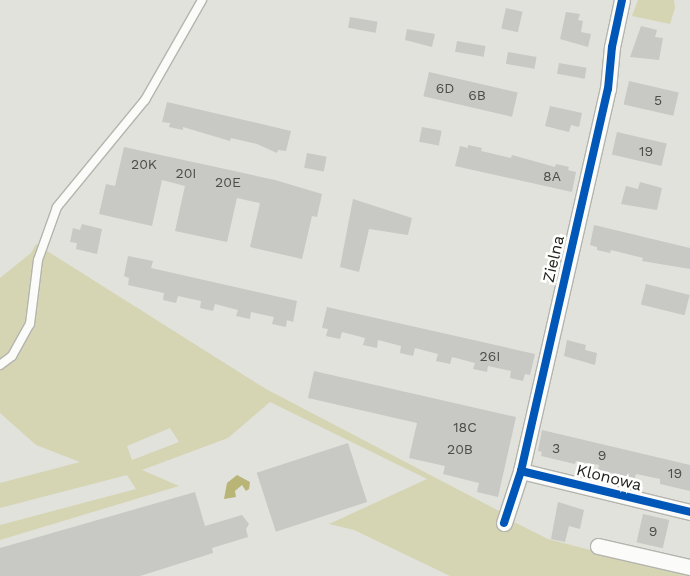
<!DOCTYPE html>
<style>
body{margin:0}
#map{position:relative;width:690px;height:576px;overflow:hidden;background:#e2e2dc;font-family:"Work Sans",sans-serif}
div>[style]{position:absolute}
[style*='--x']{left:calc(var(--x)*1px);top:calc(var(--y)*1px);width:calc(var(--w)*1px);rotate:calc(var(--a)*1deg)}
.green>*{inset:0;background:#d5d4b3}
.water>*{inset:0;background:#b9b576}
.building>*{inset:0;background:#c8c8c4;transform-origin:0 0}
.roads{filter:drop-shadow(1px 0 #b4b4af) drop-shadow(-1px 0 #b4b4af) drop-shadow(0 1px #b4b4af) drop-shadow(0 -1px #b4b4af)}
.lane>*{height:8px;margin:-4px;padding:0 4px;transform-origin:4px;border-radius:4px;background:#fbfbfa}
.street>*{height:15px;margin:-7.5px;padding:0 7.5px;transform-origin:7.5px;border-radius:7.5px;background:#fbfbfa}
.cycleway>*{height:8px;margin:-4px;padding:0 4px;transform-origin:4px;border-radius:4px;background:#0057b8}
span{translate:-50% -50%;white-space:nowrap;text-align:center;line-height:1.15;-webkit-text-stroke:5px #fffffe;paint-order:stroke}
.number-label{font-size:14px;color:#4c4c49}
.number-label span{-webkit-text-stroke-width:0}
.street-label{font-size:16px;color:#21211e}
</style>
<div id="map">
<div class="green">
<div style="clip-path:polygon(638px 0,674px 0,675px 8px,670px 24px,632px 16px)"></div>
<div style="clip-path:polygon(evenodd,36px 244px,266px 389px,501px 512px,500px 515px,548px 539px,690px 576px,450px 576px,354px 530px,329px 524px,427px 479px,270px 402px,228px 438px,142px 470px,179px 486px,0 540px,0 525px,136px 489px,127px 475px,0 508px,0 483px,80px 462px,36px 445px,0 413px,0 278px,31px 253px,36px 244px,170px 428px,179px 442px,132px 460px,127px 446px,170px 428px)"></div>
</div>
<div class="water">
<div style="clip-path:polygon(237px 475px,250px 482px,249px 489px,246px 491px,242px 485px,235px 491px,236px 497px,224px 499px,227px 483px)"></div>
</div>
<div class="building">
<div style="left:506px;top:8px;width:17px;height:21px;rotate:13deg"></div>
<div style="clip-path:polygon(566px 12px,580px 14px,578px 20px,583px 21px,581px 32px,591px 34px,588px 47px,560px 39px)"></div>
<div style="left:350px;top:17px;width:28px;height:11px;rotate:10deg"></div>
<div style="clip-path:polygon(641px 26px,657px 30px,655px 37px,663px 38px,659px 60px,630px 57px)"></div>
<div style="clip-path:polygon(407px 29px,435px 34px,432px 47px,405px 40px)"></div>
<div style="left:457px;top:41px;width:29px;height:11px;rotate:10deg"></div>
<div style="left:508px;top:52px;width:29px;height:12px;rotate:10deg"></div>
<div style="left:559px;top:63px;width:28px;height:11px;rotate:10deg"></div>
<div style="left:429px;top:72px;width:91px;height:25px;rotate:13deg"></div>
<div style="left:629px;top:81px;width:51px;height:24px;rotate:13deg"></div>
<div style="clip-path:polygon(167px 102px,291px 131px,286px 151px,278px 150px,277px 153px,257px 144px,231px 138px,230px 141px,183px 127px,183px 130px,169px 127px,170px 123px,162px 122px)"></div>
<div style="clip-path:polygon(550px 106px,582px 113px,579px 127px,571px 125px,569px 132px,545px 126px)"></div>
<div style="left:422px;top:127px;width:20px;height:15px;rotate:11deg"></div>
<div style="left:617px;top:132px;width:51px;height:23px;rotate:13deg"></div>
<div style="clip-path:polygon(468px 145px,482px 148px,481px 151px,511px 158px,512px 155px,555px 167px,556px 164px,569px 167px,568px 170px,576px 172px,572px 192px,455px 166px,460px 146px,468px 148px)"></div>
<div style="clip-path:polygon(124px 147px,275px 180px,322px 194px,317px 217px,312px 216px,302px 259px,250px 247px,260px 203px,237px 198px,227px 242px,175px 231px,185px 186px,162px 180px,152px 226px,99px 214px,106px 184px,115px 186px)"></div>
<div style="left:307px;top:153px;width:20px;height:15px;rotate:11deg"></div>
<div style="clip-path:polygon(640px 182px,662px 188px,657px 210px,621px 204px,626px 186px,638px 189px)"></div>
<div style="clip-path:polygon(353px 199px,412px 218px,408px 235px,369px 229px,359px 272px,340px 267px)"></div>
<div style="clip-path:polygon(82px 224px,102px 229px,97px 254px,76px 249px,77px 243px,70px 242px,73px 228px,80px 230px)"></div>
<div style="clip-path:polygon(594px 225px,690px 248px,690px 269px,642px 261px,643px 258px,611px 250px,610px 253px,597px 250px,597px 247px,590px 245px)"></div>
<div style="clip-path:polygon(128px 256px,153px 261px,151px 268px,297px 301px,293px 322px,287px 320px,286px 327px,272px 324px,274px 317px,251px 312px,250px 319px,236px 316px,238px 310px,215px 304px,213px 311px,200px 308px,201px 301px,178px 296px,176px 303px,163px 300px,164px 293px,128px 285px,129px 278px,124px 276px)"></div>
<div style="left:646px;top:284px;width:45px;height:21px;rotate:14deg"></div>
<div style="clip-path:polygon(327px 307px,535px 354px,530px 375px,525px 374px,523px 381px,510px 378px,511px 371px,488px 366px,487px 372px,473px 369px,475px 363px,452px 357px,450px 364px,436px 361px,438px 354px,415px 348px,413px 356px,400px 353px,401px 346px,378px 340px,377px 348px,363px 345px,365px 338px,342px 332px,340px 339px,326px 336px,328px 329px,322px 328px)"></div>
<div style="clip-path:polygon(567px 340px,586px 345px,585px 350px,597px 353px,595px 365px,564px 356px)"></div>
<div style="clip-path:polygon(314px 371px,516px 417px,498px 497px,477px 492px,479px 483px,443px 474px,445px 466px,409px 458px,417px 423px,308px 398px)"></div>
<div style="clip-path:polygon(542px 430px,690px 465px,690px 491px,660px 484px,660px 479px,636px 474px,635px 478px,598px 470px,599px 465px,576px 461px,575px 464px,541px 456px,542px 452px,538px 451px)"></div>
<div style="left:348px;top:443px;width:62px;height:96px;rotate:72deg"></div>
<div style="clip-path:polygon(195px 492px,205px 526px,242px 515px,249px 524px,246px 529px,248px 537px,212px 548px,213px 553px,140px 576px,0 576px,0 548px)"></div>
<div style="clip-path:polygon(558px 502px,584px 510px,580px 529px,569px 526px,565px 542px,551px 539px)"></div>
<div style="left:643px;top:514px;width:27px;height:29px;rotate:13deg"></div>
</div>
<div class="roads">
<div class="lane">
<div style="--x:0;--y:365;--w:15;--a:-37"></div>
<div style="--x:12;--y:356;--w:37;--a:-61"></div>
<div style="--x:30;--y:324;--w:64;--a:-82.9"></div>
<div style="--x:38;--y:260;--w:56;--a:-70.3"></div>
<div style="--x:57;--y:207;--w:139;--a:-50.6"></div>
<div style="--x:145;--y:100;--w:115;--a:-60.3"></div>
</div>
<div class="street">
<div style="--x:521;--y:471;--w:174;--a:13.6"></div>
<div style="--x:504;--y:523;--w:55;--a:-71.9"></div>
<div style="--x:521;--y:471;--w:392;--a:-77.2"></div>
<div style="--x:608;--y:89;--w:42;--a:-84.6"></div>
<div style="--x:612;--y:47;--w:48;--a:-78"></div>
<div style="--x:598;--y:546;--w:94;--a:12.9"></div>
</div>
</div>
<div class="cycleway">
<div style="--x:521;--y:471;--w:174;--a:13.6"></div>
<div style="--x:504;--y:523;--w:55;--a:-71.9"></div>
<div style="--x:521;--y:471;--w:392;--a:-77.2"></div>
<div style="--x:608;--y:89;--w:42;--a:-84.6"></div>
<div style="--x:612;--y:47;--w:48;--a:-78"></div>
</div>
<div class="number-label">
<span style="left:445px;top:88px">6D</span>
<span style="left:477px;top:95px">6B</span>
<span style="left:658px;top:100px">5</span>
<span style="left:646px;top:151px">19</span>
<span style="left:144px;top:164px">20K</span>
<span style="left:186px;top:173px">20I</span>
<span style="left:552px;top:176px">8A</span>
<span style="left:228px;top:182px">20E</span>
<span style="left:490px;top:356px">26I</span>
<span style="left:465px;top:427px">18C</span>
<span style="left:556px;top:448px">3</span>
<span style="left:460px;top:449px">20B</span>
<span style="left:602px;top:455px">9</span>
<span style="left:675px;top:473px">19</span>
<span style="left:653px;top:531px">9</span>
</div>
<div class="street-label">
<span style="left:554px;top:259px;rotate:-77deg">Zielna</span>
<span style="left:609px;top:478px;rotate:14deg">Klonowa</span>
</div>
</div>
